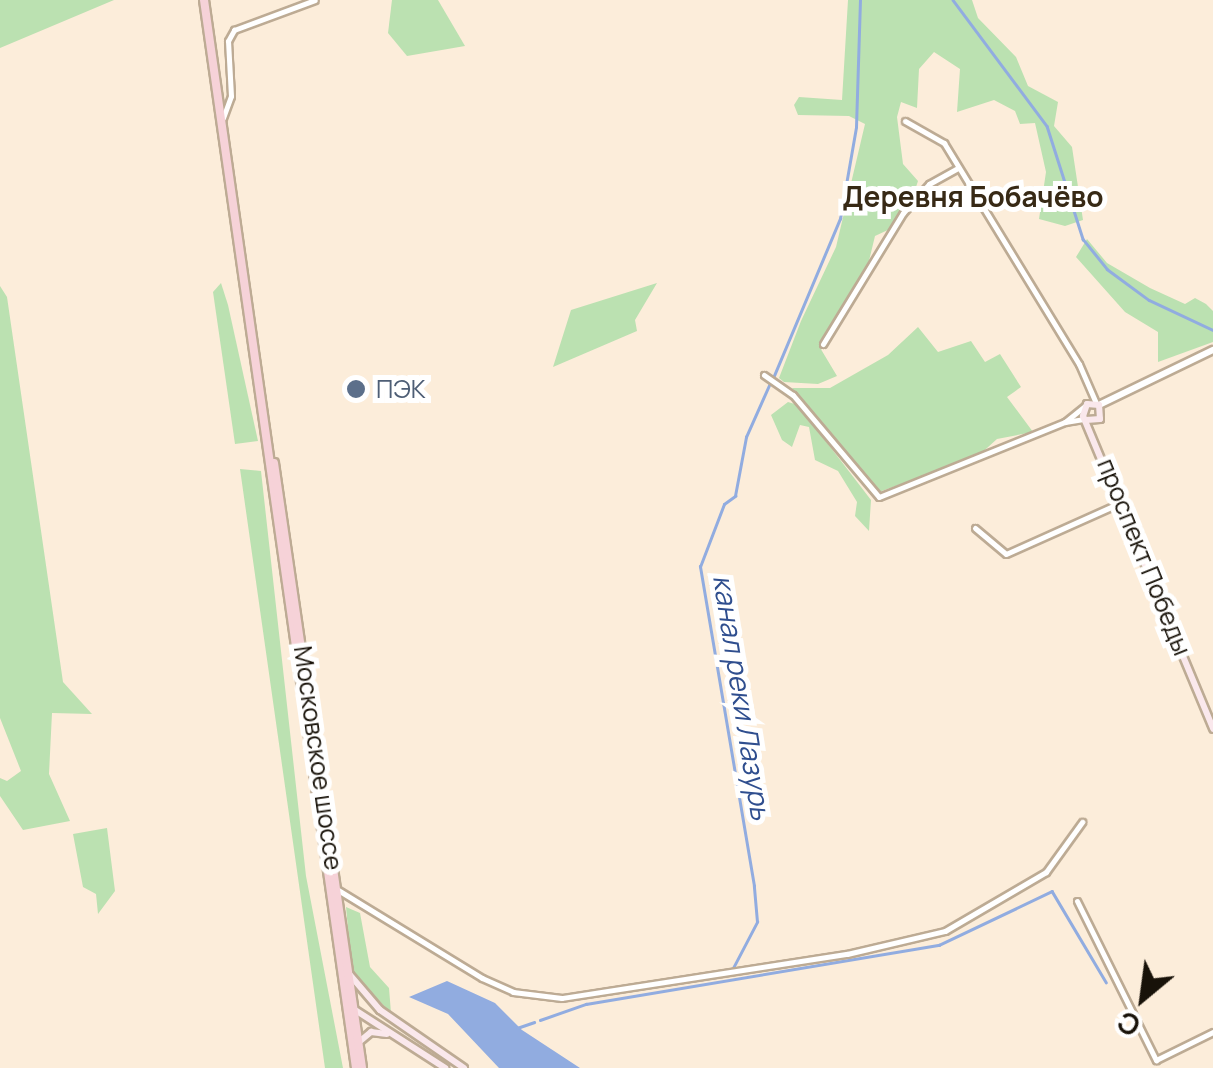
<!DOCTYPE html>
<meta charset="utf-8">
<style>
body{margin:0}
#map{position:relative;width:1213px;height:1068px;overflow:hidden;background:#fcedda;font-family:Manrope,sans-serif}
div>[style]{position:absolute}
[style*='--x']{left:calc(var(--x)*1px);top:calc(var(--y)*1px);width:calc(var(--w)*1px);rotate:calc(var(--a)*1deg)}
.green>*{inset:0;background:#bbe1b1}
.water>*{inset:0;background:#91ace0}
.stream>*{height:2.5px;margin:-1.25px;padding:0 1.25px;transform-origin:1.25px;border-radius:1.25px;background:#91ace0}
.roads{filter:drop-shadow(2px 0 #bdab94) drop-shadow(-2px 0 #bdab94) drop-shadow(0 2px #bdab94) drop-shadow(0 -2px #bdab94)}
.minor>*{height:5px;margin:-2.5px;padding:0 2.5px;transform-origin:2.5px;border-radius:2.5px;background:#fff}
.tertiary>*{height:6px;margin:-3px;padding:0 3px;transform-origin:3px;border-radius:3px;background:#fff}
.secondary>*{height:6px;margin:-3px;padding:0 3px;transform-origin:3px;border-radius:3px;background:#fae8ec}
.primary>*{height:8px;margin:-4px;padding:0 4px;transform-origin:4px;border-radius:4px;background:#f6d2d8}
.dots>*{width:28px;height:28px;translate:-50% -50%;box-sizing:border-box;border:5px solid #fff;border-radius:50%}
span{translate:-50% -50%;white-space:nowrap;text-align:center;line-height:1.15;-webkit-text-stroke:10px #fff;paint-order:stroke}
.service-label{font-size:25px;color:#4e5e75}
.left{translate:0 -50%;text-align:left}
.street-label{font-size:25px;color:#181209}
.neighbourhood-label{font-size:28px;color:#372915;font-weight:700}
.water-label{font-size:28px;color:#2f4e8e;font-style:italic}
.north{position:absolute;left:1093px;top:948px;width:100px;height:100px;-webkit-text-stroke:8px #fff;paint-order:stroke;rotate:209deg;font-size:28px;font-weight:700;line-height:40px;text-align:center;color:#181209}
.north::after{content:'';display:block;margin:auto;width:35px;height:45px;background:#181209;clip-path:polygon(50% 0,100% 100%,50% 72%,0 100%)}
</style>
<div id="map">
<div class="green">
<div style="clip-path:polygon(0 0,114px 0,0 48px)"></div>
<div style="clip-path:polygon(392px 0,438px 0,465px 46px,407px 56px,388px 33px)"></div>
<div style="clip-path:polygon(848px 0,972px 0,978px 18px,1016px 57px,1028px 86px,1058px 102px,1054px 126px,1072px 147px,1083px 220px,1065px 226px,1039px 219px,1046px 172px,1035px 123px,1020px 124px,1015px 111px,994px 100px,957px 112px,960px 69px,934px 52px,919px 69px,917px 108px,901px 102px,897px 117px,903px 164px,918px 181px,914px 193px,890px 229px,875px 236px,868px 265px,819px 346px,837px 376px,818px 384px,784px 382px,779px 378px,801px 321px,836px 247px,865px 124px,849px 116px,798px 115px,794px 105px,799px 97px,842px 100px)"></div>
<div style="clip-path:polygon(1087px 239px,1107px 263px,1150px 288px,1185px 304px,1195px 298px,1206px 304px,1213px 311px,1213px 342px,1158px 362px,1158px 332px,1125px 312px,1076px 257px)"></div>
<div style="clip-path:polygon(221px 283px,228px 305px,258px 441px,235px 444px,213px 292px)"></div>
<div style="clip-path:polygon(657px 283px,635px 320px,637px 331px,553px 367px,571px 310px)"></div>
<div style="clip-path:polygon(0 286px,7px 297px,63px 682px,92px 714px,52px 713px,49px 774px,70px 821px,23px 830px,0 796px,0 778px,7px 781px,21px 771px,0 718px)"></div>
<div style="clip-path:polygon(918px 327px,938px 352px,971px 341px,985px 362px,1000px 354px,1021px 387px,1007px 397px,1033px 432px,997px 439px,977px 457px,876px 493px,792px 388px,830px 388px,888px 355px)"></div>
<div style="clip-path:polygon(788px 402px,798px 405px,871px 500px,869px 531px,855px 516px,857px 502px,838px 471px,815px 460px,809px 427px,800px 425px,792px 447px,782px 440px,771px 415px)"></div>
<div style="clip-path:polygon(240px 469px,261px 471px,306px 876px,343px 1068px,325px 1068px)"></div>
<div style="clip-path:polygon(107px 828px,115px 891px,98px 914px,96px 894px,83px 887px,73px 834px)"></div>
<div style="clip-path:polygon(346px 907px,360px 913px,370px 967px,389px 988px,391px 1013px,352px 973px)"></div>
</div>
<div class="water">
<div style="clip-path:polygon(447px 981px,495px 1003px,522px 1030px,580px 1068px,499px 1068px,448px 1014px,409px 997px)"></div>
</div>
<div class="stream">
<div style="--x:953;--y:0;--w:157;--a:53.3"></div>
<div style="--x:1047;--y:126;--w:119;--a:72.3"></div>
<div style="--x:1083;--y:239;--w:38;--a:51"></div>
<div style="--x:1107;--y:269;--w:52;--a:36.4"></div>
<div style="--x:1149;--y:300;--w:71;--a:25.1"></div>
<div style="--x:773;--y:378;--w:173;--a:-67.2"></div>
<div style="--x:840;--y:219;--w:93;--a:-80.1"></div>
<div style="--x:856;--y:127;--w:127;--a:-88.2"></div>
<div style="--x:733;--y:968;--w:52;--a:-62.4"></div>
<div style="--x:757;--y:922;--w:36;--a:-95"></div>
<div style="--x:754;--y:886;--w:324;--a:-99.6"></div>
<div style="--x:700;--y:567;--w:67;--a:-69.1"></div>
<div style="--x:724;--y:504;--w:14;--a:-36"></div>
<div style="--x:735;--y:496;--w:60;--a:-79.4"></div>
<div style="--x:746;--y:437;--w:59;--a:-66"></div>
<div style="--x:540;--y:1020;--w:49;--a:-19.2"></div>
<div style="--x:586;--y:1004;--w:358;--a:-9.5"></div>
<div style="--x:939;--y:945;--w:125;--a:-25.5"></div>
<div style="--x:1052;--y:891;--w:106;--a:59.3"></div>
<div style="--x:517;--y:1028;--w:18;--a:-19"></div>
</div>
<div class="roads">
<div class="minor">
<div style="--x:223;--y:118;--w:23;--a:-70"></div>
<div style="--x:231;--y:96;--w:55;--a:-93.1"></div>
<div style="--x:228;--y:41;--w:13;--a:-61"></div>
<div style="--x:234;--y:30;--w:86;--a:-20.3"></div>
<div style="--x:905;--y:121;--w:45;--a:29.4"></div>
<div style="--x:944;--y:143;--w:259;--a:58.6"></div>
<div style="--x:1079;--y:364;--w:43;--a:66.4"></div>
<div style="--x:823;--y:344;--w:153;--a:-58.6"></div>
<div style="--x:903;--y:213;--w:39;--a:-48"></div>
<div style="--x:929;--y:184;--w:33;--a:-29"></div>
<div style="--x:764;--y:375;--w:35;--a:35"></div>
<div style="--x:793;--y:395;--w:133;--a:49.9"></div>
<div style="--x:879;--y:497;--w:201;--a:-22"></div>
<div style="--x:1065;--y:422;--w:26;--a:-39"></div>
<div style="--x:1065;--y:422;--w:20;--a:-9"></div>
<div style="--x:975;--y:528;--w:40;--a:40"></div>
<div style="--x:1006;--y:554;--w:127;--a:-24.1"></div>
<div style="--x:338;--y:890;--w:169;--a:31.4"></div>
<div style="--x:482;--y:978;--w:34;--a:24"></div>
<div style="--x:513;--y:992;--w:49;--a:7"></div>
<div style="--x:562;--y:998;--w:288;--a:-8.8"></div>
<div style="--x:847;--y:954;--w:101;--a:-13.2"></div>
<div style="--x:945;--y:931;--w:117;--a:-30.3"></div>
<div style="--x:1046;--y:872;--w:62;--a:-54.2"></div>
<div style="--x:1077;--y:901;--w:178;--a:63.6"></div>
<div style="--x:1156;--y:1060;--w:64;--a:-26.2"></div>
</div>
<div class="tertiary">
<div style="--x:1099;--y:405;--w:127;--a:-25.8"></div>
</div>
<div class="secondary">
<div style="--x:1086;--y:420;--w:14;--a:-4"></div>
<div style="--x:1100;--y:419;--w:14;--a:-94"></div>
<div style="--x:1099;--y:405;--w:12;--a:-175"></div>
<div style="--x:1087;--y:404;--w:13;--a:108"></div>
<div style="--x:1083;--y:416;--w:339;--a:67.4"></div>
<div style="--x:350;--y:975;--w:46;--a:49.4"></div>
<div style="--x:380;--y:1010;--w:102;--a:34.6"></div>
<div style="--x:352;--y:1008;--w:111;--a:32.8"></div>
<div style="--x:359;--y:1042;--w:16;--a:-40"></div>
<div style="--x:371;--y:1032;--w:16;--a:7"></div>
</div>
<div class="primary">
<div style="--x:204;--y:0;--w:1079;--a:81.9"></div>
<div style="--x:274;--y:463;--w:611;--a:81.72"></div>
</div>
</div>
<div class="dots">
<div style="left:356px;top:389px;background:#5c6f8a"></div>
</div>
<div class="service-label">
<span class="left" style="left:376px;top:389px">ПЭК</span>
</div>
<div class="street-label">
<span style="left:1144px;top:557px;rotate:68deg">проспект Победы</span>
<span style="left:318px;top:758px;rotate:82deg">Московское шоссе</span>
</div>
<div class="neighbourhood-label">
<span style="left:973px;top:196px">Деревня Бобачёво</span>
</div>
<div class="water-label">
<span style="left:743px;top:697px;rotate:81deg">канал реки Лазурь</span>
</div>
<div class="north">С</div>
</div>
